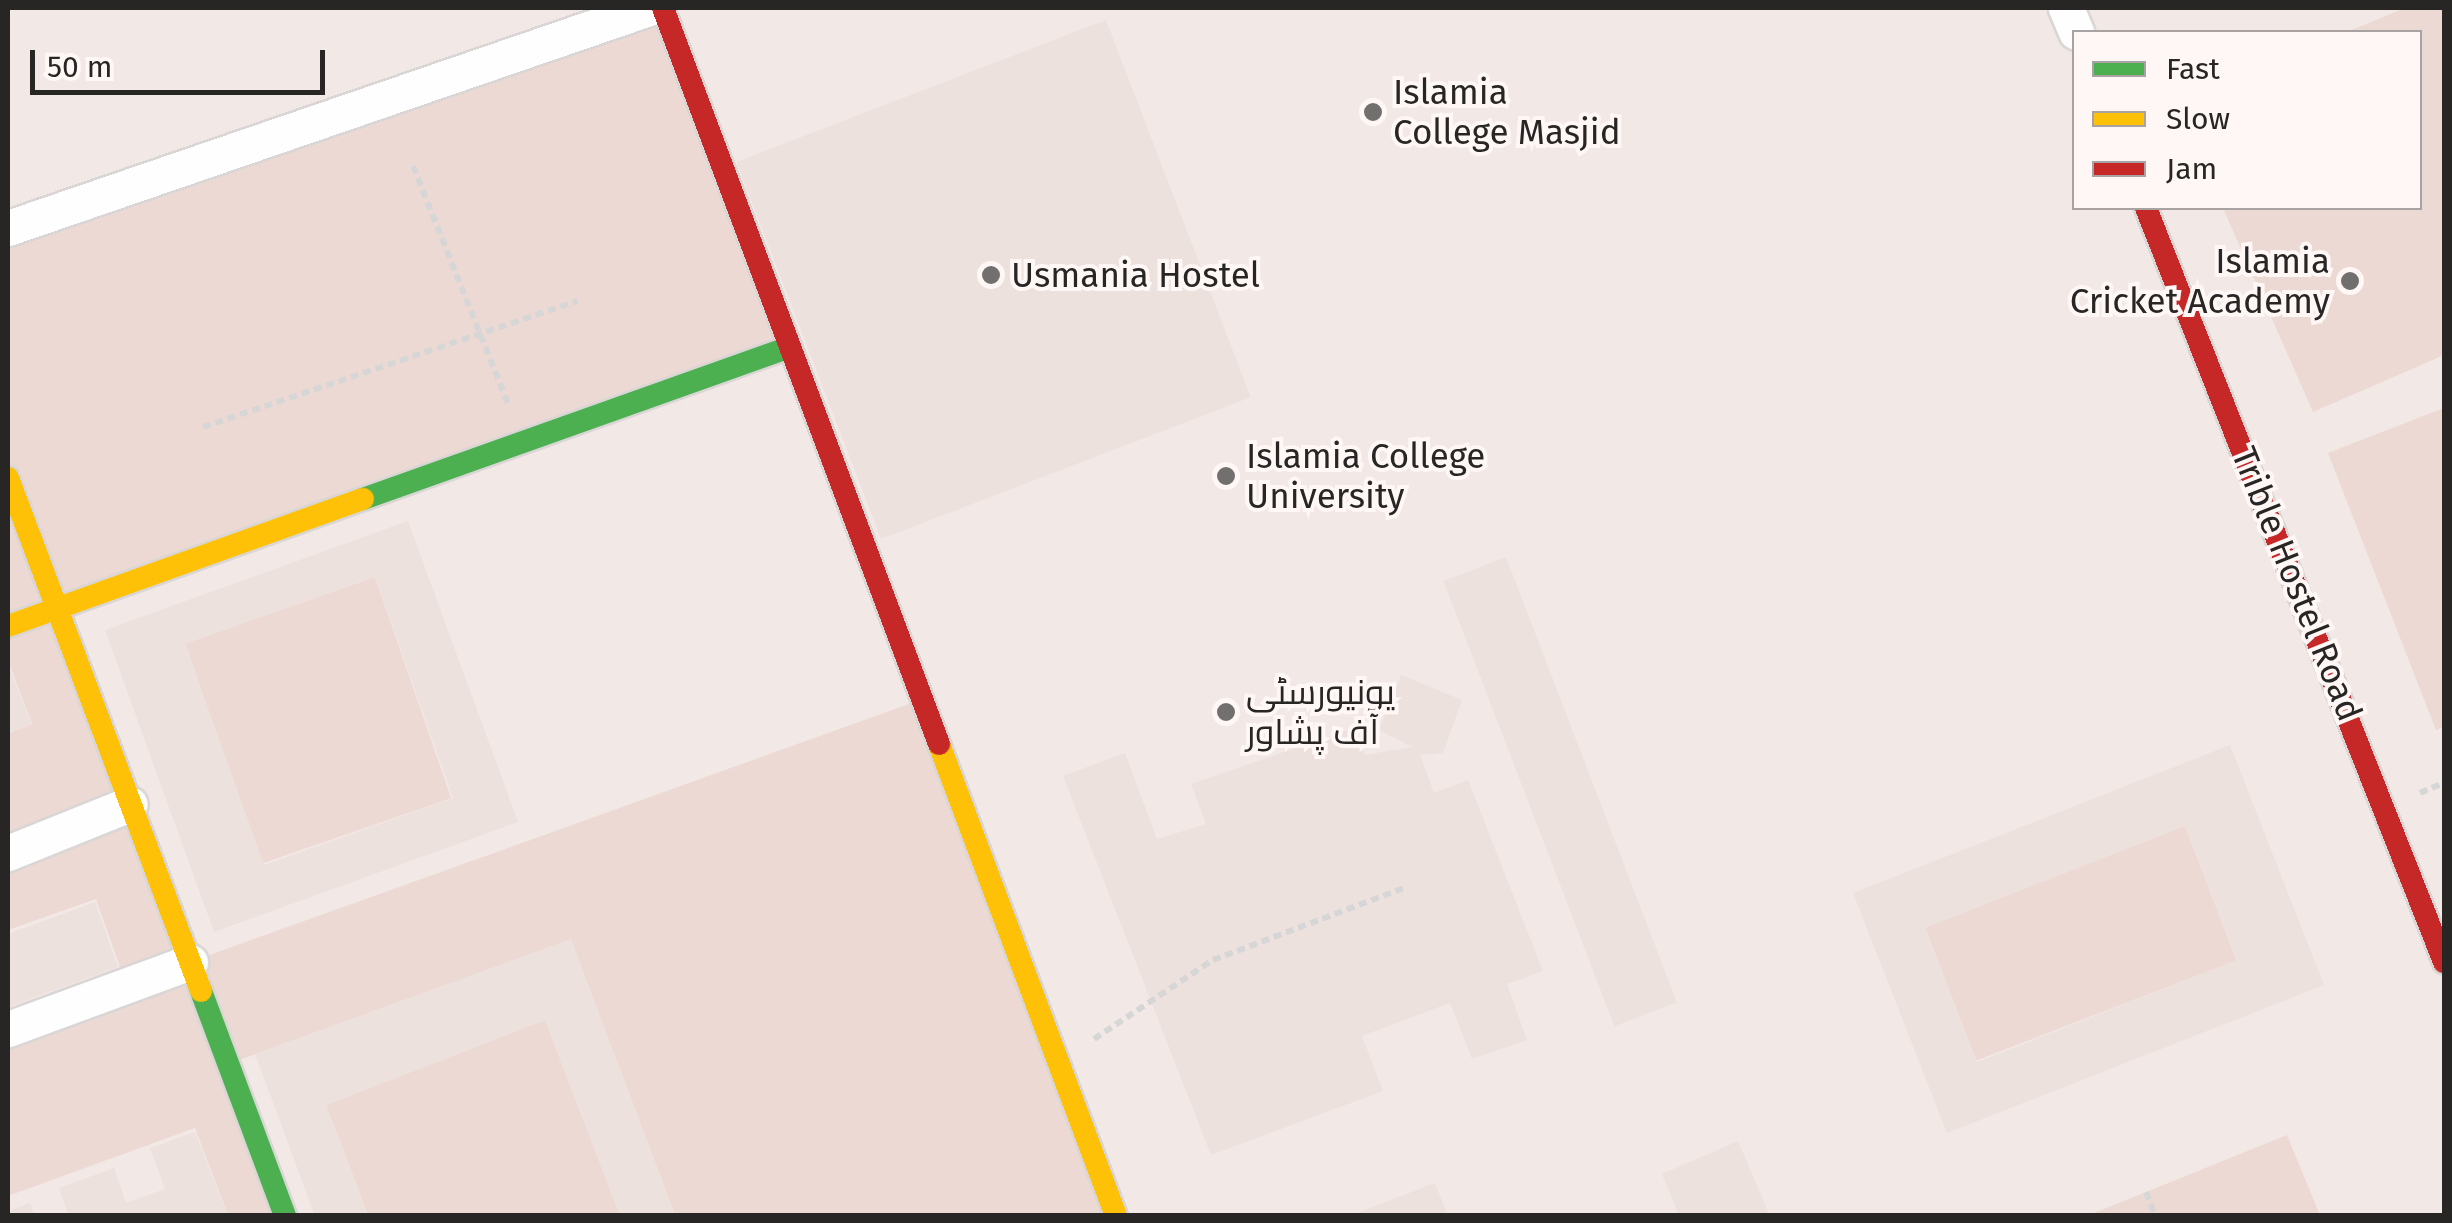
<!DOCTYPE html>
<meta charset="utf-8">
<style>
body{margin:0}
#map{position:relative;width:2452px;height:1223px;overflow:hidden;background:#fcf8f7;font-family:"Fira Sans",Cairo,sans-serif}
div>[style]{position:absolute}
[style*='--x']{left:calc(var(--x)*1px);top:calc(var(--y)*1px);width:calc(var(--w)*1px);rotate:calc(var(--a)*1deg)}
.built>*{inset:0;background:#f2e8e5}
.green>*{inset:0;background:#ecd9d3;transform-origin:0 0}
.building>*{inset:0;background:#ede1de;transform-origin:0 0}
.path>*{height:6px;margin-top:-3px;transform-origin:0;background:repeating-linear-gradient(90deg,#d7d6d6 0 8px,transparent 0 13px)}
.roads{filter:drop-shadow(2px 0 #d9d6d5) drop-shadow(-2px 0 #d9d6d5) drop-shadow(0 2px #d9d6d5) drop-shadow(0 -2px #d9d6d5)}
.street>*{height:35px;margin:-17.5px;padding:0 17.5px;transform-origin:17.5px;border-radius:17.5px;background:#fffefe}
.fast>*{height:22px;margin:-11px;padding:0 11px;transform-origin:11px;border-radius:11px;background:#4caf50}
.slow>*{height:22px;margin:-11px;padding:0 11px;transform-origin:11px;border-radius:11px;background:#ffc107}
.jam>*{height:22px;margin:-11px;padding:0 11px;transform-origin:11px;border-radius:11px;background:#c62828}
.dots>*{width:28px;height:28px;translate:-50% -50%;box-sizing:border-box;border:5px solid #fef7f5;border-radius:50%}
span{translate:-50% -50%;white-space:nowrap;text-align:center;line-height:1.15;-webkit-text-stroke:8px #fef7f5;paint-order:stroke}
.poi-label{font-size:35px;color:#282625}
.left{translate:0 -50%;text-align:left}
.right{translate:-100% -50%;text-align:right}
.street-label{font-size:35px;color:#282625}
.frame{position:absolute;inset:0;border:10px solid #282625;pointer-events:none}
.legend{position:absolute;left:2072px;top:30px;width:350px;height:180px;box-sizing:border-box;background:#fef7f5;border:2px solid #a8a3a2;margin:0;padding:12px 18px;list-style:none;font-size:30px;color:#282625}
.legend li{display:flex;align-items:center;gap:20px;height:50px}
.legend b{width:50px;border:2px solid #a8a3a2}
.scale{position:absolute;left:30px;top:50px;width:295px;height:45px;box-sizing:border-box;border:5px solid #282625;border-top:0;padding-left:12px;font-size:30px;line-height:35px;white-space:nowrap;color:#282625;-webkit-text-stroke:8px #fef7f5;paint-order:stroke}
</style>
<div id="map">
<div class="built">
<div style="clip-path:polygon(evenodd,8px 8px,2444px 8px,2444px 1215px,8px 1215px,8px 8px,2074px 32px,2420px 32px,2420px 208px,2074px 208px,2074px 32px)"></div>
</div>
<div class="green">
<div style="clip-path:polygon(649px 8px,790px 347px,57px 609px,190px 962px,923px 699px,1116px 1215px,675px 1215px,571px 940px,228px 1064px,285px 1215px,228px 1215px,195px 1128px,8px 1196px,8px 1031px,126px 984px,96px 899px,8px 930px,8px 734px,32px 724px,8px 660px,8px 228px)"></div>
<div style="clip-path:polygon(2405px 8px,2444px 8px,2444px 355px,2313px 412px,2223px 208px,2420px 208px,2420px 32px,2347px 32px)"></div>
<div style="clip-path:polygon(2444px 408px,2444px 727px,2436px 730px,2328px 453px)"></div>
<div style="left:375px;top:577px;width:234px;height:201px;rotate:71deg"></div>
<div style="left:2185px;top:826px;width:144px;height:279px;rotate:69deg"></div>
<div style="clip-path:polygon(545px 1020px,620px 1215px,368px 1215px,326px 1105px)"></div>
<div style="clip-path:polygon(2287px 1135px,2320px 1215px,2089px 1215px,2146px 1192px)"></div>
</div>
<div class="building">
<div style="left:1106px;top:20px;width:404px;height:396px;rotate:69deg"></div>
<div style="clip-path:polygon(evenodd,408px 521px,518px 822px,214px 932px,105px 630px,408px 521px,375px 577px,453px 798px,264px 865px,185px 644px,375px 577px)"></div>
<div style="left:1506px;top:557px;width:477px;height:67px;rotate:69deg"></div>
<div style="clip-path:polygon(8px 663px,31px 724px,8px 734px)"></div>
<div style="clip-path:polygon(1401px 675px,1462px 700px,1443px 753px,1420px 755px,1434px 793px,1468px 780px,1543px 971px,1507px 984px,1527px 1040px,1472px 1059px,1450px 1003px,1362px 1036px,1383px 1091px,1211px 1155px,1063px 776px,1125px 753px,1157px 839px,1206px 824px,1191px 784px,1354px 728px,1364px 755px,1413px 747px,1379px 730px)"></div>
<div style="clip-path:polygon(evenodd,2230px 745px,2324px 985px,1947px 1133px,1853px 893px,2230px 745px,2185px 826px,2237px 960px,1977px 1062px,1925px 928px,2185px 826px)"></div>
<div style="clip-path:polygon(95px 902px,118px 967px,8px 1007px,8px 934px)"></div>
<div style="clip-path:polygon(571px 939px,675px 1216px,620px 1216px,545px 1020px,326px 1105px,368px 1216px,315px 1216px,255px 1054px)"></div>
<div style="clip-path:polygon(195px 1132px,228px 1216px,69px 1216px,59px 1188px,114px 1168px,126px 1203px,165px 1189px,150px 1148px)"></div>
<div style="clip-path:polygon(1738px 1141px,1770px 1216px,1679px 1216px,1662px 1174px)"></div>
<div style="clip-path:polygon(1435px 1183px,1448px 1216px,1352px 1216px,1352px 1215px)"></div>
<div style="clip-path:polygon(30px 1203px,35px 1216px,8px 1216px,8px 1211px)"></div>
</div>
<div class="path">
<div style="--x:413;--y:166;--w:256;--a:68.2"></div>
<div style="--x:203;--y:427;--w:395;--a:-18.6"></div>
<div style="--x:2420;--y:793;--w:26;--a:-23"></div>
<div style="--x:1094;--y:1039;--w:143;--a:-33.6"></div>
<div style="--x:1213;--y:960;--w:206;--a:-20.7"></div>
<div style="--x:2146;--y:1192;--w:26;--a:69"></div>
</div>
<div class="roads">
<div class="street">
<div style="--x:2066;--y:8;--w:26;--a:67"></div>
<div style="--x:8;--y:228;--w:678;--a:-18.94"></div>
<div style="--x:8;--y:853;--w:131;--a:-21.9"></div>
<div style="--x:8;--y:1029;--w:194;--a:-20.2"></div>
</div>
<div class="fast">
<div style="--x:363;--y:499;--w:453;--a:-19.6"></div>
<div style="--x:201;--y:991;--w:240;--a:69.5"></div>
</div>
<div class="slow">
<div style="--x:8;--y:478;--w:548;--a:69.38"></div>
<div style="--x:8;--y:626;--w:377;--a:-19.7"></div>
<div style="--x:939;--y:744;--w:504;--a:69.44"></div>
</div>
<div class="jam">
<div style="--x:663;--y:8;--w:786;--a:69.44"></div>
<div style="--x:2146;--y:208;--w:811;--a:68.43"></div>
</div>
</div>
<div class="dots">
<div style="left:1373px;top:112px;background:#72706e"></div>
<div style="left:991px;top:275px;background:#72706e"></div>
<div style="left:2350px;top:281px;background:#72706e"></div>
<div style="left:1226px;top:476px;background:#72706e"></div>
<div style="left:1226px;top:712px;background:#72706e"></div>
</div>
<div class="poi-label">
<span class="left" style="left:1393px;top:112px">Islamia<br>College Masjid</span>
<span class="right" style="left:2330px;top:281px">Islamia<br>Cricket Academy</span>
<span class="left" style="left:1011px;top:275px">Usmania Hostel</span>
<span class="left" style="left:1246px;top:476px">Islamia College<br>University</span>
<span class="left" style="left:1246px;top:712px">یونیورسٹی<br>آف پشاور</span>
</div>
<div class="street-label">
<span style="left:2297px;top:584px;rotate:68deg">Trible Hostel Road</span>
</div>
<div class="frame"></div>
<ul class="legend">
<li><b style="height:12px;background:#4caf50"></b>Fast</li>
<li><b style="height:12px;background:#ffc107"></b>Slow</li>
<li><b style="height:12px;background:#c62828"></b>Jam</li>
</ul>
<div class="scale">50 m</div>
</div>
